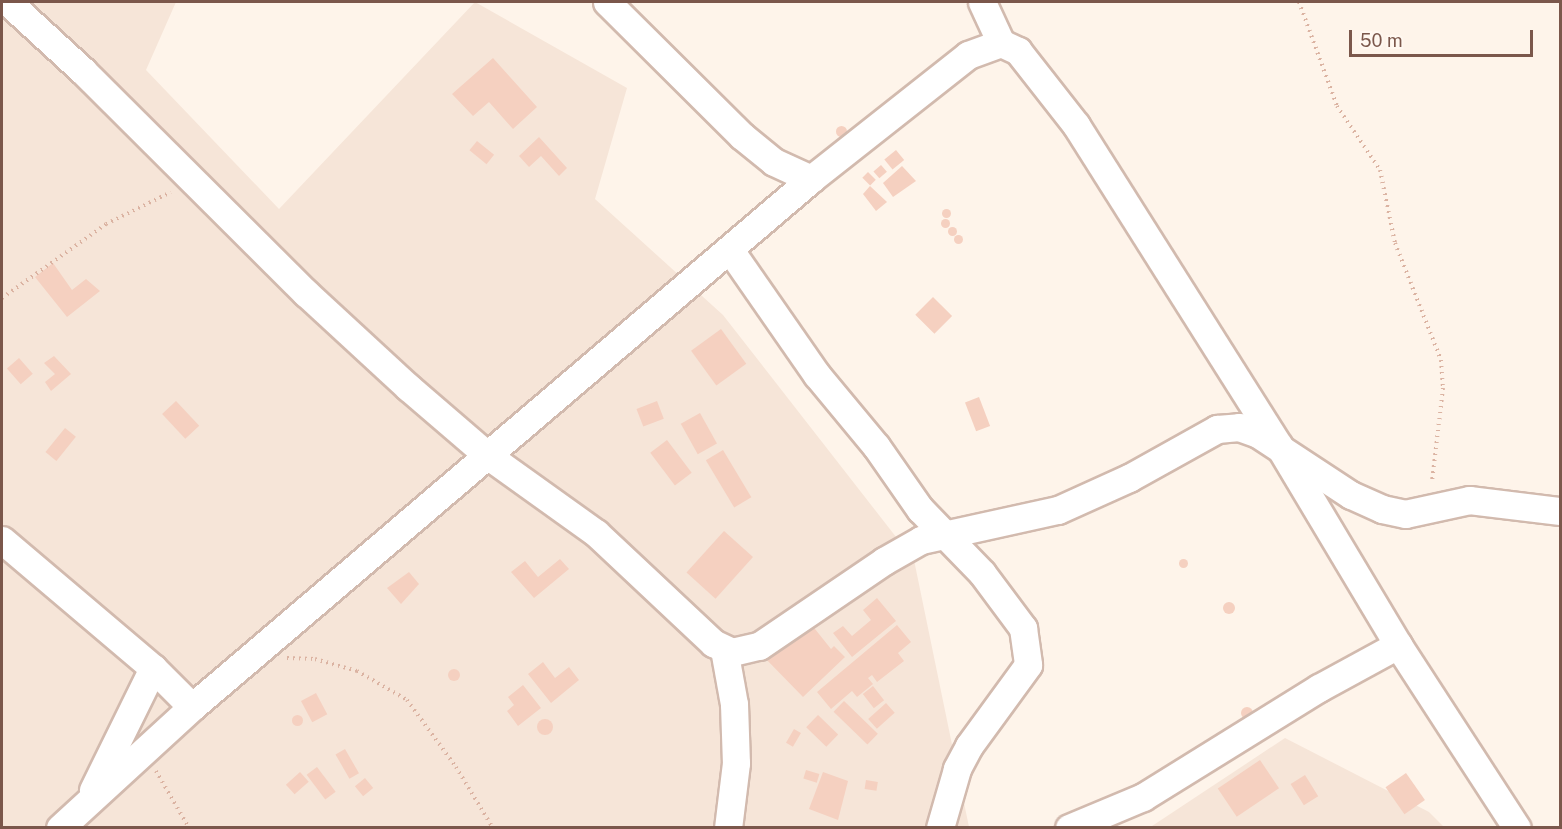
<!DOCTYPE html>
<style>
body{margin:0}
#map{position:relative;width:1562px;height:829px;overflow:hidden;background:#fef4ea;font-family:"Public Sans",sans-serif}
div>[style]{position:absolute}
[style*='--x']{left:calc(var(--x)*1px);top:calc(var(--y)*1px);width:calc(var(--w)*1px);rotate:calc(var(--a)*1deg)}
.residential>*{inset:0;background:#f6e5d8}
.building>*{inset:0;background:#f5d0c0;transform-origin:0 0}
.round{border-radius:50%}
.path>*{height:4px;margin-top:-2px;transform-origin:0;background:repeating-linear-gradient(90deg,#dbb3a2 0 1.5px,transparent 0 6px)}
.roads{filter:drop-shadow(2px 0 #d2baae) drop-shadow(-2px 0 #d2baae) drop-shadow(0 2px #d2baae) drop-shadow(0 -2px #d2baae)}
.minor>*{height:27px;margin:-13.5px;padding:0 13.5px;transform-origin:13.5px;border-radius:13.5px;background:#fff}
span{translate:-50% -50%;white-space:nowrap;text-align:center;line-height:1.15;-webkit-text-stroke:6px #fff8f1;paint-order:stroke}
.frame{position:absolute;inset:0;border:3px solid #7b574b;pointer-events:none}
.scale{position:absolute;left:1349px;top:30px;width:184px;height:27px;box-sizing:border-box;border:3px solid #7b574b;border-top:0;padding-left:8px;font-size:18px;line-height:21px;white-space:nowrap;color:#7b574b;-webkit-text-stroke:4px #fff8f1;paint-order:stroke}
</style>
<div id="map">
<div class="residential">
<div style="clip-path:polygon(2px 2px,176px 2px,146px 70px,279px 209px,475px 2px,627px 88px,595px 199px,723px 315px,914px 560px,969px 827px,2px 828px)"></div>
<div style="clip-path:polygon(1285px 738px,1429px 812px,1444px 827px,1149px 828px)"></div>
</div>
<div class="building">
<div style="clip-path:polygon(493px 58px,537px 107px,513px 129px,489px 102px,473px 116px,452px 94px)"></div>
<div class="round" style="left:835.5px;top:125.5px;width:11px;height:11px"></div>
<div style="clip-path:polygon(539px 137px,567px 168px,559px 176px,541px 156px,529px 167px,519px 156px)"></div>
<div style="left:477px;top:141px;width:22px;height:12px;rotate:39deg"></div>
<div style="left:896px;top:150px;width:13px;height:15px;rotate:51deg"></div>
<div style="left:881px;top:165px;width:9px;height:10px;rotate:49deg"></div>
<div style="clip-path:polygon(902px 166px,916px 181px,893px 197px,883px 183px)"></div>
<div style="left:868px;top:172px;width:11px;height:8px;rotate:45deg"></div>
<div style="clip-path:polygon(870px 186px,887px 202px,876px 211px,863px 194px)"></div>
<div class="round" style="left:941.5px;top:208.5px;width:9px;height:9px"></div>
<div class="round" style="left:940.5px;top:218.5px;width:9px;height:9px"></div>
<div class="round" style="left:947.5px;top:226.5px;width:9px;height:9px"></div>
<div class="round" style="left:953.5px;top:234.5px;width:9px;height:9px"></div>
<div style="clip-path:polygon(53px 263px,72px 290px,86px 279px,100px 291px,67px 317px,35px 277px)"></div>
<div style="left:933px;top:297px;width:27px;height:25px;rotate:45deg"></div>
<div style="left:721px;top:329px;width:43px;height:37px;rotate:54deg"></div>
<div style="clip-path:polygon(54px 356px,71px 374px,51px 391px,45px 382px,55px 374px,44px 363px)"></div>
<div style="left:19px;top:358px;width:21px;height:16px;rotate:49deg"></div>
<div style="left:979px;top:397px;width:31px;height:15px;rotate:69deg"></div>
<div style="left:176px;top:401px;width:34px;height:19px;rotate:47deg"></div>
<div style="left:657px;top:401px;width:19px;height:22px;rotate:69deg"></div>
<div style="left:700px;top:413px;width:35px;height:22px;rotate:61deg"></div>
<div style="left:65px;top:428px;width:14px;height:31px;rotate:39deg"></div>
<div style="left:667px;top:440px;width:41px;height:21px;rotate:53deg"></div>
<div style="left:723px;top:450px;width:55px;height:20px;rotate:59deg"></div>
<div style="left:724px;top:531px;width:39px;height:56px;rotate:42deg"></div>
<div class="round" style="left:1178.5px;top:558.5px;width:9px;height:9px"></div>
<div style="clip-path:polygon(560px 559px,569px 569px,534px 598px,511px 572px,525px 561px,538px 577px)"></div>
<div style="clip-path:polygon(409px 572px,419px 584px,401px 604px,387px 588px)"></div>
<div style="clip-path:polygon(877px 598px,896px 621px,852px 657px,833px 633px,843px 626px,852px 636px,871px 620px,863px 610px)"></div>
<div class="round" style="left:1223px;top:602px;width:12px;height:12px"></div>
<div style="clip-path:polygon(807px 619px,831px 649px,834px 646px,845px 657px,803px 697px,763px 656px,773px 646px,778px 651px)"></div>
<div style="clip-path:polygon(897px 625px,911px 642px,898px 653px,904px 661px,877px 682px,872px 675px,868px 678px,873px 684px,857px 697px,852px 691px,831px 709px,817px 692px)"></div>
<div style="clip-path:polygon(543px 662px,555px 678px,569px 667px,579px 680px,551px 703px,528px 674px)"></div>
<div class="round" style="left:448px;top:669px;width:12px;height:12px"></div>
<div style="clip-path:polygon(523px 685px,541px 708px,518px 726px,507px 711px,514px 705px,508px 697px)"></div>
<div style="left:873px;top:686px;width:18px;height:13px;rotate:52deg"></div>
<div style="left:316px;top:693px;width:24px;height:17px;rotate:62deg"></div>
<div style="left:844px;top:701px;width:47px;height:15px;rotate:44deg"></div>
<div style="left:886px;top:703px;width:13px;height:24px;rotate:48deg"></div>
<div class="round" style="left:1241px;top:707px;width:12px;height:12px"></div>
<div class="round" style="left:291.5px;top:714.5px;width:11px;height:11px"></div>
<div style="left:818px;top:715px;width:28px;height:17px;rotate:44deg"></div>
<div class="round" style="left:537px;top:719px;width:16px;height:16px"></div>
<div style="left:794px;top:729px;width:8px;height:16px;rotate:30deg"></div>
<div style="left:345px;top:749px;width:28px;height:11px;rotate:60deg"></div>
<div style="left:1260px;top:760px;width:34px;height:51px;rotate:56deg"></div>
<div style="left:317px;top:767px;width:31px;height:13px;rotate:53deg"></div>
<div style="left:806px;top:770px;width:14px;height:9px;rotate:17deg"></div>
<div style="left:300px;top:772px;width:13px;height:19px;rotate:48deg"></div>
<div style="clip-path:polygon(823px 772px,848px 781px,838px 820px,809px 809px)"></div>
<div style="left:1406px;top:773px;width:33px;height:25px;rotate:55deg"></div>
<div style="left:1305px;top:775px;width:25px;height:17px;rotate:58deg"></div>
<div style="left:365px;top:778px;width:13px;height:13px;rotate:51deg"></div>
<div style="left:866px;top:780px;width:12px;height:9px;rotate:9deg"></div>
</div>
<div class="path">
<div style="--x:1299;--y:2;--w:111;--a:69.9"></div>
<div style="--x:1337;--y:106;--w:77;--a:56.1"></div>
<div style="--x:1380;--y:170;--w:75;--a:78.4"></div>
<div style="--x:1395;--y:243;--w:126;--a:68.5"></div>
<div style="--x:1441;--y:360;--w:28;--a:86"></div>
<div style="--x:1443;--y:388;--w:95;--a:96.7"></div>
<div style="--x:2;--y:298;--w:128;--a:-35.4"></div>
<div style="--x:106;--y:224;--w:72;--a:-26.2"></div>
<div style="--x:287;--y:658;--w:28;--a:2"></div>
<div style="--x:315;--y:659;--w:44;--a:15.9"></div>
<div style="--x:357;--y:671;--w:58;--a:30.1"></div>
<div style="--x:407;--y:700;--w:83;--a:53.8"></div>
<div style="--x:456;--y:767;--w:71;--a:58.8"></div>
<div style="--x:156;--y:771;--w:66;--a:59.9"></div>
</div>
<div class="roads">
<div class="minor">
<div style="--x:8;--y:2;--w:102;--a:42.6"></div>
<div style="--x:83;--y:71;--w:315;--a:44.9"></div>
<div style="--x:306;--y:293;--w:139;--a:42.7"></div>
<div style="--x:408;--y:387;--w:104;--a:40.7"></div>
<div style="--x:487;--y:455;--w:134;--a:35.6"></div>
<div style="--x:596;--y:533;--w:161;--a:43.2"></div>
<div style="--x:713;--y:643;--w:21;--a:25"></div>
<div style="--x:732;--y:652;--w:28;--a:-13"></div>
<div style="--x:759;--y:646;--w:151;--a:-34.2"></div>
<div style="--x:884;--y:561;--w:43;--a:-29.6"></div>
<div style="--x:921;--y:540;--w:140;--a:-12.4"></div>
<div style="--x:1058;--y:510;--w:78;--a:-24.3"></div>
<div style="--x:1129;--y:478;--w:101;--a:-29.1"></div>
<div style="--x:1217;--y:429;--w:22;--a:-5"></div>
<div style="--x:1239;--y:427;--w:20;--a:20"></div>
<div style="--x:1258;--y:434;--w:111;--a:33.3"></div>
<div style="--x:1351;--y:495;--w:34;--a:24"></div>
<div style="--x:1382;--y:509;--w:24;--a:12"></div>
<div style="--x:1405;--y:514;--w:66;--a:-12.3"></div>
<div style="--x:1469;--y:500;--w:92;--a:6.9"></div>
<div style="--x:607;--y:2;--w:190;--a:44.8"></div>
<div style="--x:742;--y:136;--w:41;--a:39.1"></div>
<div style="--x:774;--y:162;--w:41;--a:24.7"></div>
<div style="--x:982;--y:2;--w:45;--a:65.1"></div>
<div style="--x:730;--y:250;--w:152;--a:55.2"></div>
<div style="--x:817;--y:375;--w:92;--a:50.3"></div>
<div style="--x:876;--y:446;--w:77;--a:55.1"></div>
<div style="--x:920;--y:509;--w:89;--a:45.9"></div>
<div style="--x:982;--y:573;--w:69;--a:53.3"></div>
<div style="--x:1023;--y:628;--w:37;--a:82"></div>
<div style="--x:1028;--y:665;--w:100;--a:126.1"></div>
<div style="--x:969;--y:746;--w:26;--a:118"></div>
<div style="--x:957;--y:769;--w:61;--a:106.1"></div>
<div style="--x:2;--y:540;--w:198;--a:40.3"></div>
<div style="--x:153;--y:668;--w:55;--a:45"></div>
<div style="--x:724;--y:649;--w:56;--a:79.7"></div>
<div style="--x:734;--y:704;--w:59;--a:88.1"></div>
<div style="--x:736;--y:763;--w:65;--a:97"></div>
<div style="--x:93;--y:790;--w:136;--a:-63.8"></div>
<div style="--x:60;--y:828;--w:179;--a:-42.5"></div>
<div style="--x:192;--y:707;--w:814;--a:-40.46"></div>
<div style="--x:811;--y:179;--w:200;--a:-38.3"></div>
<div style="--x:968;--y:55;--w:35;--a:-20"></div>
<div style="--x:1001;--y:43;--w:19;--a:25"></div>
<div style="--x:1018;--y:51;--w:94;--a:51.9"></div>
<div style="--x:1076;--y:125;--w:380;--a:57.7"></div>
<div style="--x:1279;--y:446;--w:232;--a:59.1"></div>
<div style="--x:1398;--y:645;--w:218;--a:57"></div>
<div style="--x:1069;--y:828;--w:80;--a:-22.7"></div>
<div style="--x:1143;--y:797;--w:207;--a:-31.8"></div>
<div style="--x:1319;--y:688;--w:90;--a:-28.6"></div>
</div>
</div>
<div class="frame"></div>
<div class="scale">50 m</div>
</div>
